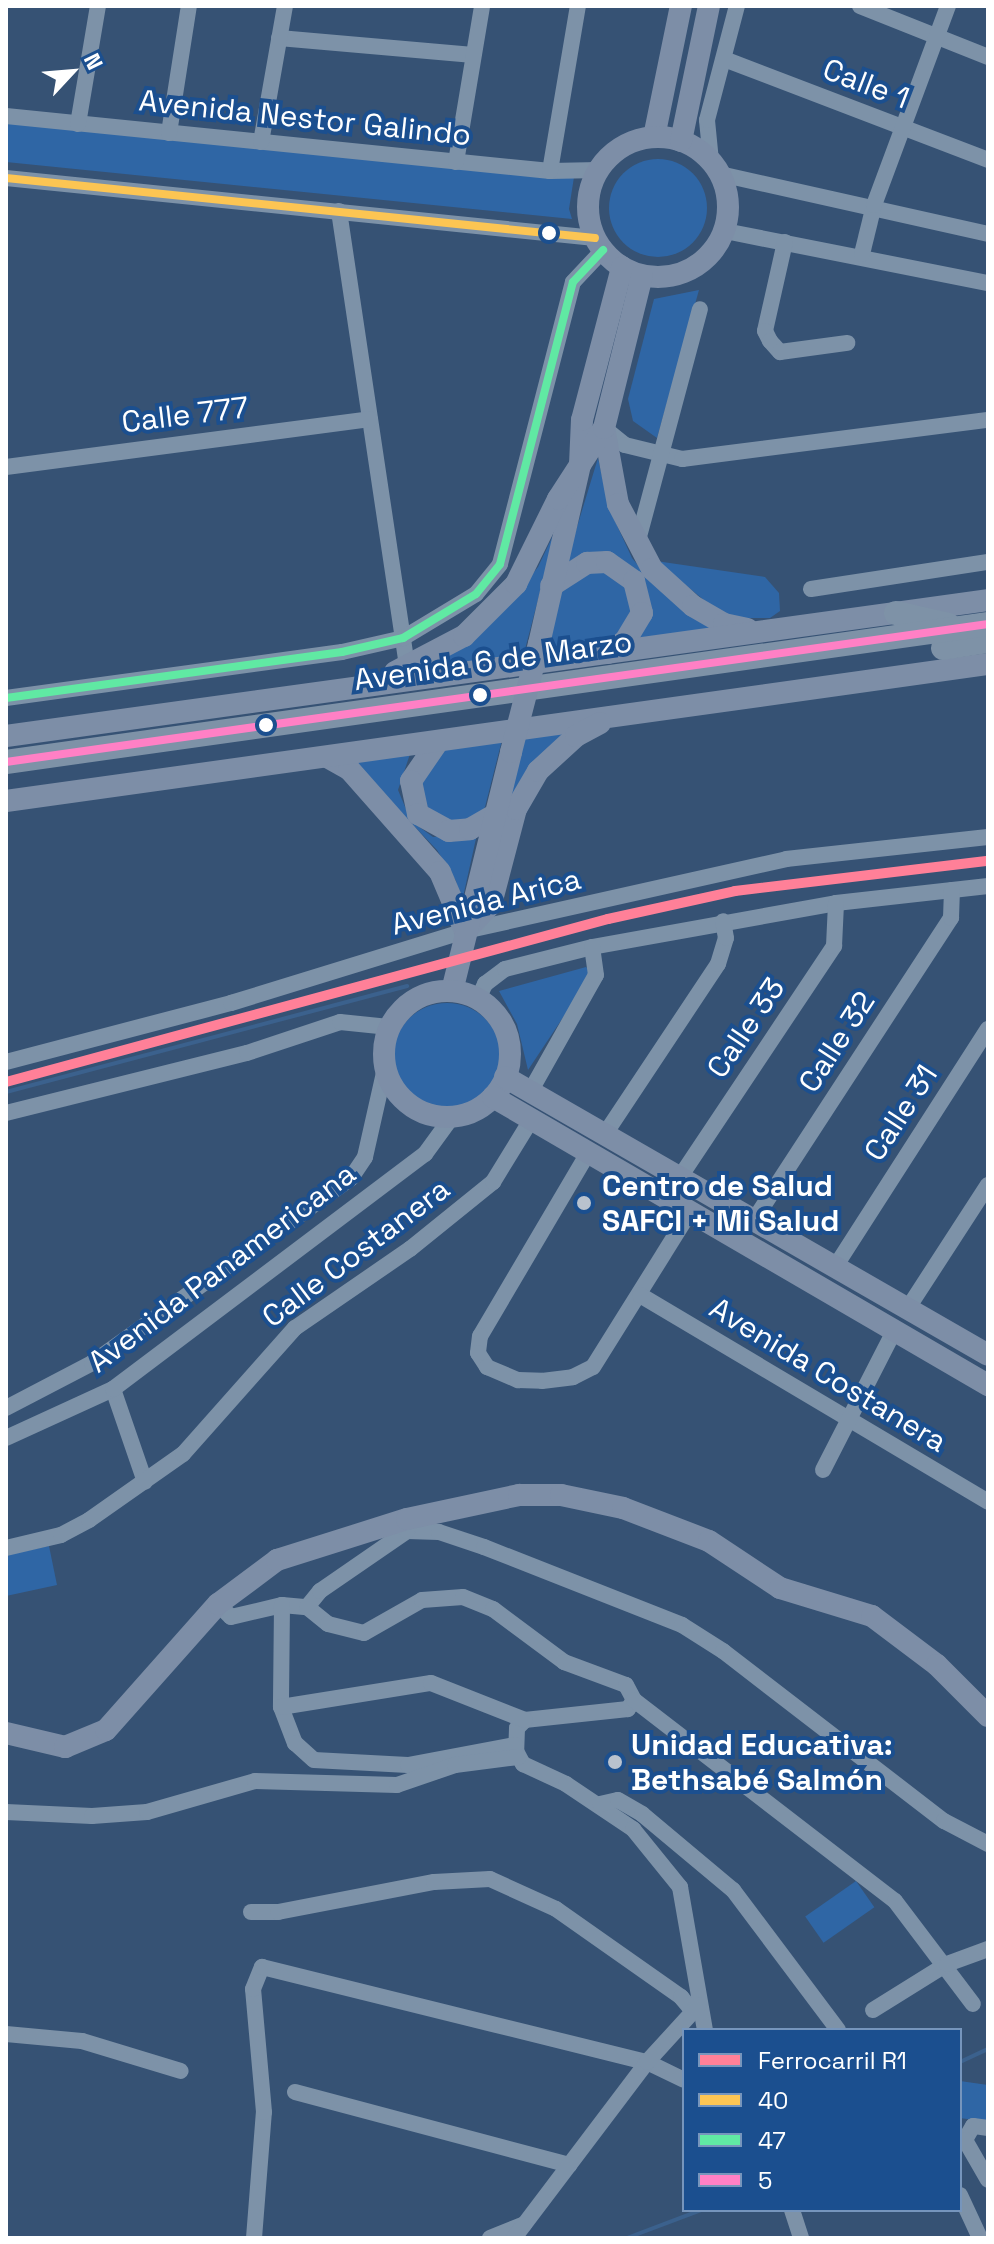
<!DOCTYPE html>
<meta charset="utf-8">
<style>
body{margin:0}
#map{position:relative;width:994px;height:2244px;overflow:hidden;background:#365274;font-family:"Space Grotesk",sans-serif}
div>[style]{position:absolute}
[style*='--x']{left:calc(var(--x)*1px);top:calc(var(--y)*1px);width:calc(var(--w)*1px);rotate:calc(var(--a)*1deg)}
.green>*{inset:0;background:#2f66a5;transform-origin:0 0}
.round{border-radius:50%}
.stream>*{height:4px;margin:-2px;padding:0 2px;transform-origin:2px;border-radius:2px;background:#3b618d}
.minor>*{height:16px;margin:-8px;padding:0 8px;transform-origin:8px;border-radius:8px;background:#7d92a8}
.major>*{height:22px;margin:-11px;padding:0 11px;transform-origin:11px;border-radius:11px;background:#7d8ea7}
.major>.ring{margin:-11px;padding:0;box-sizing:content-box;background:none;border:22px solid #7d8ea7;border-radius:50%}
.highway>*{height:24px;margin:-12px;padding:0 12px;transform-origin:12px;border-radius:12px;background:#7e92a7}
.major-bridge>*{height:22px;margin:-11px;padding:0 11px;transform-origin:11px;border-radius:11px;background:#7d8ea7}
.bus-1>*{height:8px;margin:-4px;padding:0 4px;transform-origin:4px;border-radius:4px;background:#fcc553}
.bus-2>*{height:8px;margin:-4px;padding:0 4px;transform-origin:4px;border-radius:4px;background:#60e9a3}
.bus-3>*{height:8px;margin:-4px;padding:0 4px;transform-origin:4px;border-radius:4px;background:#ff80c5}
.rail-1>*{height:10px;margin:-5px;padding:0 5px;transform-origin:5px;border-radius:5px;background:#ff8098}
.dots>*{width:22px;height:22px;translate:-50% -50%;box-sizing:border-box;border:4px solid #1b4f8f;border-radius:50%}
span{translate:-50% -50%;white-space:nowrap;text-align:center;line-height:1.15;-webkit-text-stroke:8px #1b4f8f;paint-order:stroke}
.street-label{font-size:30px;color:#fff}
.poi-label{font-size:30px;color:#fff;font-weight:700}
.left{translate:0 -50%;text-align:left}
.frame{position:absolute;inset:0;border:8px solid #fff;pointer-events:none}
.legend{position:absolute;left:682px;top:2028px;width:280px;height:184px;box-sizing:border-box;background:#1b4f8f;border:2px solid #7695bc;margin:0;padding:10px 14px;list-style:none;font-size:24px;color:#fff}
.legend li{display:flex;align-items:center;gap:16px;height:40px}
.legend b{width:40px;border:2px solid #7695bc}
.north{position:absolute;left:32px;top:32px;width:80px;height:80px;-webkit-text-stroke:6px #1b4f8f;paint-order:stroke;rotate:64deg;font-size:22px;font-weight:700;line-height:32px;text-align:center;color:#fff}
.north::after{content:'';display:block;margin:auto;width:28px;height:36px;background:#fff;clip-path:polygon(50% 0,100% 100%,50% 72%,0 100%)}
</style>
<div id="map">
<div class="green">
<div style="clip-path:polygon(6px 120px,574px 177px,569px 209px,572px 219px,6px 162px)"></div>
<div class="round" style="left:609px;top:159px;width:98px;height:98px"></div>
<div style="clip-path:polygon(699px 290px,657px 438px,633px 421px,628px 399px,654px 299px)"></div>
<div style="clip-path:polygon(598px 458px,609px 508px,632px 558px,651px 581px,720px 629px,635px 638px,649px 606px,585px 553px,566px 563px)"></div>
<div style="clip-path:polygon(557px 527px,523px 657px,419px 670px,513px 599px,538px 567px)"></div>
<div style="clip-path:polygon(656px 561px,765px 577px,779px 593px,780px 611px,770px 618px,736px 618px,710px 605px)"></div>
<div style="clip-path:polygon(606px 570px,628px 584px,635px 608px,613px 641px,546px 655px,559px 595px,573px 576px)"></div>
<div style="clip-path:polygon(571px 731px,490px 879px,525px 737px)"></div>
<div style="clip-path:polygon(502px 740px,485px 807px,478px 817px,468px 822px,440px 820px,417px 796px,424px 764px,437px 751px)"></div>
<div style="clip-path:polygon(410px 754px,398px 790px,411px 821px,433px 837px,477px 834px,461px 906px,456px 881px,437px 850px,353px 762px)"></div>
<div style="clip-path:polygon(586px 967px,592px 974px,528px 1070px,517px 1024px,499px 991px)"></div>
<div class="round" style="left:393px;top:1003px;width:108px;height:108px"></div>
<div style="clip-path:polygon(49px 1546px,57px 1585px,6px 1596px,6px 1555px)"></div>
<div style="left:856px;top:1881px;width:32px;height:62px;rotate:55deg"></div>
<div style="clip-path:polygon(960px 2081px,988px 2085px,988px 2122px,960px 2118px)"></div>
</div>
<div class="stream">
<div style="--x:6;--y:1092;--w:415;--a:-14.8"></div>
<div style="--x:960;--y:2062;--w:31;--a:-25"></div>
<div style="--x:627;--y:2238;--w:79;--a:-20.7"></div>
</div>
<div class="minor">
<div style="--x:860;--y:6;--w:138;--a:21.7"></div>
<div style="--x:279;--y:38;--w:195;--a:5"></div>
<div style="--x:724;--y:59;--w:283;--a:20.9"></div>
<div style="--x:6;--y:116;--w:547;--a:5.77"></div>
<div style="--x:550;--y:171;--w:49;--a:-1.2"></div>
<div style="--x:78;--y:124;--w:120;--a:-80.4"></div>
<div style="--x:169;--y:133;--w:129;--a:-81.1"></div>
<div style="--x:261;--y:142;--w:138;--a:-80"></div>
<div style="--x:711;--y:161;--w:41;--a:-95.6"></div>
<div style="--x:707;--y:120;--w:118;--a:-75.3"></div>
<div style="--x:456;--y:162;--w:158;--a:-80.5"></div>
<div style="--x:550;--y:171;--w:167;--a:-80.4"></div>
<div style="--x:720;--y:174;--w:275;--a:12.6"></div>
<div style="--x:6;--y:178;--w:592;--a:5.82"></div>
<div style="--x:339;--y:211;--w:462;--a:81.5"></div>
<div style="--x:725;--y:231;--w:268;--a:11.2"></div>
<div style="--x:785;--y:242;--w:91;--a:102.7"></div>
<div style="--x:765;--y:331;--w:11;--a:63"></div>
<div style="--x:770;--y:341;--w:15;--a:48"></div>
<div style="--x:780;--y:352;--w:68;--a:-7.7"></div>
<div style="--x:862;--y:254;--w:50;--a:-76.2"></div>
<div style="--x:874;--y:205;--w:212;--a:-69.6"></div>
<div style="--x:604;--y:428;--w:27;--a:39"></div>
<div style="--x:625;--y:445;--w:59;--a:13.8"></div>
<div style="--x:682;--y:459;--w:308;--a:-7.3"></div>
<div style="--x:6;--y:467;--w:367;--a:-7.5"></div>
<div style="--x:637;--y:544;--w:243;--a:-75"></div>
<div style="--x:811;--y:589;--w:179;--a:-8.7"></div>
<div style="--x:6;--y:698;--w:339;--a:-7.8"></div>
<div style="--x:342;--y:652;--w:63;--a:-12.9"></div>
<div style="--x:403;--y:638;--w:85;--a:-31.1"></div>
<div style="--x:476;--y:594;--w:38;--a:-51"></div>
<div style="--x:500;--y:564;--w:291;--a:-75.5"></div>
<div style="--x:573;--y:282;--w:44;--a:-46.8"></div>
<div style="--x:478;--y:999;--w:17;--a:-65"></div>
<div style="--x:485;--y:984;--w:25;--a:-37"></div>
<div style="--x:505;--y:969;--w:90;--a:-14.2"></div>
<div style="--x:592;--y:947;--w:248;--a:-10.2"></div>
<div style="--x:836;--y:903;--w:153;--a:-6.4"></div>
<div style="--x:6;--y:1062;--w:233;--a:-14.7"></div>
<div style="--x:231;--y:1003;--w:245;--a:-17.1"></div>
<div style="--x:465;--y:931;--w:329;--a:-12.6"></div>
<div style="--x:786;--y:859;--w:203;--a:-6.2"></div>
<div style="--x:530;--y:1092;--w:134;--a:-60.6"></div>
<div style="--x:596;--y:975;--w:28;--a:-98"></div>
<div style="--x:6;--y:1113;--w:248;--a:-14"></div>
<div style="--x:247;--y:1053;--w:98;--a:-18.4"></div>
<div style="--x:340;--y:1022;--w:49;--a:5.8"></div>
<div style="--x:605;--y:1134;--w:204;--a:-56.4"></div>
<div style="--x:718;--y:964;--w:27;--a:-73"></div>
<div style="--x:726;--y:938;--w:17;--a:-100"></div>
<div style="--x:588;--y:1153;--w:212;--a:120.5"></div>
<div style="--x:480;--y:1336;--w:17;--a:97"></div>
<div style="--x:478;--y:1353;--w:17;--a:57"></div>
<div style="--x:487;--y:1367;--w:34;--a:23"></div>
<div style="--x:518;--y:1380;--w:24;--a:2"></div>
<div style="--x:542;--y:1381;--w:31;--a:-7"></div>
<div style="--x:573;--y:1377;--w:22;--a:-27"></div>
<div style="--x:593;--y:1367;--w:183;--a:-58"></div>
<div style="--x:680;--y:1177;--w:278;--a:-56.3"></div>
<div style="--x:834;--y:946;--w:43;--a:-87.3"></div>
<div style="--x:754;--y:1220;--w:361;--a:-56.9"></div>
<div style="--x:951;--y:918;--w:28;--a:-88"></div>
<div style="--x:835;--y:1267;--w:283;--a:-57.3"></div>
<div style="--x:640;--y:1295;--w:405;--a:30.7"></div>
<div style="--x:908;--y:1308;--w:147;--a:-57"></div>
<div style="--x:113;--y:1389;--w:98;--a:71"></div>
<div style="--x:6;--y:1408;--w:97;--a:-27.6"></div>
<div style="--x:92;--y:1363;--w:318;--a:-35.5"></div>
<div style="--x:351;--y:1178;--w:25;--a:-56"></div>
<div style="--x:365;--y:1157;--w:91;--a:-77.3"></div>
<div style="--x:6;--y:1438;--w:118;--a:-24.6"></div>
<div style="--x:113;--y:1389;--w:391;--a:-37"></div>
<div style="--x:425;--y:1154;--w:46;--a:-53.9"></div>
<div style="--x:823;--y:1470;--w:156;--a:-62.9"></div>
<div style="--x:407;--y:1531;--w:32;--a:2"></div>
<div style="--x:439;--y:1532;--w:47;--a:18.4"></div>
<div style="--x:484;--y:1547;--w:213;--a:21.5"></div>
<div style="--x:682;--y:1625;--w:49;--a:32.4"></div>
<div style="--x:723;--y:1651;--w:279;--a:37.6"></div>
<div style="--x:944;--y:1821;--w:50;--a:27.6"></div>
<div style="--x:6;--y:1548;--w:57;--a:-13.3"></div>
<div style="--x:61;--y:1535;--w:32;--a:-28"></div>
<div style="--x:89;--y:1520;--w:115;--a:-35.1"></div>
<div style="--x:183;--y:1454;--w:169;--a:-48.4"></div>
<div style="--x:295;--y:1328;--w:140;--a:-34.5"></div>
<div style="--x:410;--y:1249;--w:107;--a:-38.9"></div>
<div style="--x:493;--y:1182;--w:73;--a:-58.5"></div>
<div style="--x:218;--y:1604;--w:18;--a:45"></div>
<div style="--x:231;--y:1617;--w:52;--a:-13.2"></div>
<div style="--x:282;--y:1605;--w:25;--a:5"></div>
<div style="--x:307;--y:1607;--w:27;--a:39"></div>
<div style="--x:328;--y:1624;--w:37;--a:14"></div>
<div style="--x:364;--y:1633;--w:67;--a:-29.6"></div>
<div style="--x:422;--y:1600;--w:41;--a:-4.2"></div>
<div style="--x:463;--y:1597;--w:32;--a:22"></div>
<div style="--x:493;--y:1609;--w:89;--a:36.7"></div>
<div style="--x:564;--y:1662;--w:66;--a:20.4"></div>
<div style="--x:626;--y:1685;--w:17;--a:62"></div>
<div style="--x:634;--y:1700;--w:11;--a:124"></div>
<div style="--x:628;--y:1709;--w:104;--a:173.9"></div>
<div style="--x:525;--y:1720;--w:11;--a:135"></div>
<div style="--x:517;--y:1728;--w:23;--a:92"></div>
<div style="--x:516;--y:1751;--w:15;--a:62"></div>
<div style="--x:523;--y:1764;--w:47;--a:24.9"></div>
<div style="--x:566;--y:1784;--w:81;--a:33.9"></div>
<div style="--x:633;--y:1829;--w:75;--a:51"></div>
<div style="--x:680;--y:1887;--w:145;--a:80.1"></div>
<div style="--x:282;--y:1605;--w:102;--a:90.6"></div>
<div style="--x:281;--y:1707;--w:39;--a:69"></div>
<div style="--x:295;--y:1743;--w:25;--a:42"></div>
<div style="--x:314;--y:1760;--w:94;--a:3"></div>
<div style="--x:408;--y:1765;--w:109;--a:-10.6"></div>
<div style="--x:307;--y:1607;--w:21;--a:-51"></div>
<div style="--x:320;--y:1591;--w:106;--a:-34.6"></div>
<div style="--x:407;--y:1531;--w:8;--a:-90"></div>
<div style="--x:634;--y:1700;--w:329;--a:37.6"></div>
<div style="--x:895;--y:1901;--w:129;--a:52.9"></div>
<div style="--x:281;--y:1707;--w:152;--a:-9.1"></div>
<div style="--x:431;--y:1683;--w:101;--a:21.5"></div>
<div style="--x:600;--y:1804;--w:18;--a:-13"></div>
<div style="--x:618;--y:1800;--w:28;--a:30"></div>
<div style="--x:642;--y:1814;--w:119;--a:39.9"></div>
<div style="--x:733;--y:1890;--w:175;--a:53.1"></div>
<div style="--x:6;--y:1812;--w:86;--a:2.7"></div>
<div style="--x:92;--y:1816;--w:55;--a:-4.2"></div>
<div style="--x:147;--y:1812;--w:112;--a:-16"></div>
<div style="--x:255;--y:1781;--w:142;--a:1.6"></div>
<div style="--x:397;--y:1785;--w:61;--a:-19"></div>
<div style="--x:455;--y:1765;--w:64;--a:-7.2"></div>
<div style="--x:251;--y:1912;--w:27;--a:0"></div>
<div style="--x:278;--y:1912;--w:159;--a:-10.9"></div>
<div style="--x:434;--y:1882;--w:56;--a:-3.1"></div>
<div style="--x:490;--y:1879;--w:72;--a:24.4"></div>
<div style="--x:556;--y:1909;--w:153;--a:35.1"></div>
<div style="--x:681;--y:1997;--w:17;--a:50"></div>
<div style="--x:873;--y:2010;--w:87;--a:-31.9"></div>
<div style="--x:947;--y:1964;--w:44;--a:-20.1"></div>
<div style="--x:6;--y:2034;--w:76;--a:5.3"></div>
<div style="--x:82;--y:2041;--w:103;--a:16.9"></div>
<div style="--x:295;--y:2092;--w:284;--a:14.9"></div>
<div style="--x:988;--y:2128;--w:15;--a:-172"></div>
<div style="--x:973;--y:2126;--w:16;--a:120"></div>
<div style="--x:965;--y:2140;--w:46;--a:60.1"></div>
<div style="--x:960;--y:2195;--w:47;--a:65.1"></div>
<div style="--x:792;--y:2210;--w:29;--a:72"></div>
<div style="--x:254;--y:2238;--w:126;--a:-85.5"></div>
<div style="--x:264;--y:2112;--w:123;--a:-95.1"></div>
<div style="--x:253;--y:1989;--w:24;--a:-68"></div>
<div style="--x:262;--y:1967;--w:397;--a:13.9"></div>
<div style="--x:647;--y:2062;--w:41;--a:25.9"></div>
<div style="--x:490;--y:2238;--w:37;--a:-22"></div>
<div style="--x:514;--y:2238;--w:221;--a:-52.9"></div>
<div style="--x:647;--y:2062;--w:77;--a:-47.6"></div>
</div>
<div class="major">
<div style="--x:654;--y:137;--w:134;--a:-78.4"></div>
<div class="ring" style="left:588px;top:137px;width:118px;height:118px"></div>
<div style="--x:681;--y:141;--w:138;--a:-78.3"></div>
<div style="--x:604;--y:428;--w:77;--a:79.6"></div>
<div style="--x:618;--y:504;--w:73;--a:62.4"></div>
<div style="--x:652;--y:569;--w:55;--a:42.1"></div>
<div style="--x:693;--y:606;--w:36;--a:30"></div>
<div style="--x:724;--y:624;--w:24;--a:12"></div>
<div style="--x:551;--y:586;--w:43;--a:-32.6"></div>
<div style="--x:587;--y:563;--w:20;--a:-3"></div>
<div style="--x:607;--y:562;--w:33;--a:35"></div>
<div style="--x:634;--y:581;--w:33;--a:76"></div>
<div style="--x:642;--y:613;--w:33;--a:121"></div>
<div style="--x:625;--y:641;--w:21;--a:145"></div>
<div style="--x:539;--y:644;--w:184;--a:-77.1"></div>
<div style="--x:580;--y:465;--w:45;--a:-87.5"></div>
<div style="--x:582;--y:420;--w:158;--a:-75.3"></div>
<div style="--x:395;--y:672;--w:78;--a:-27.6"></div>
<div style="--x:464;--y:636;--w:74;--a:-45"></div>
<div style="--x:516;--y:584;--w:95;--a:-63.7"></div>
<div style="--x:558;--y:499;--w:85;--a:-57.1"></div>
<div style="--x:604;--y:428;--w:157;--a:-76"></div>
<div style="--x:6;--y:736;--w:991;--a:-7.88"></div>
<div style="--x:437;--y:743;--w:46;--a:124.4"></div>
<div style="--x:411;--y:781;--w:34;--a:78"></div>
<div style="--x:418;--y:814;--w:35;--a:29"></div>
<div style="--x:449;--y:831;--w:21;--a:-5"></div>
<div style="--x:470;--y:829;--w:28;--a:-30"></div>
<div style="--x:327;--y:757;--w:25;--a:29"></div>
<div style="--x:349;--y:769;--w:137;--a:48.5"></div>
<div style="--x:440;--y:872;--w:64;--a:67"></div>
<div style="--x:6;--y:801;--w:992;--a:-7.94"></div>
<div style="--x:465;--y:931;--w:37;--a:-46"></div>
<div style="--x:491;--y:904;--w:98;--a:-75.3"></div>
<div style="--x:516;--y:809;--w:44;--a:-59.9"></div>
<div style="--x:538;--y:771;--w:52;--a:-42.6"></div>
<div style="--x:576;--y:736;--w:27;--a:-28"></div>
<div style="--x:452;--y:991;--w:246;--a:-76.1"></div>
<div class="ring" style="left:384px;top:991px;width:104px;height:104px"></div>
<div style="--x:505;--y:1077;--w:557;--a:29.92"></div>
<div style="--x:493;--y:1097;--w:573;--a:30.19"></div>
<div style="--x:6;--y:1733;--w:61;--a:13.3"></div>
<div style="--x:65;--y:1747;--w:44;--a:-22.5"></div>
<div style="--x:106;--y:1730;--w:169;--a:-48.4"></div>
<div style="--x:218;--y:1604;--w:74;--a:-36.7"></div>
<div style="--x:277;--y:1560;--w:136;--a:-17.5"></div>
<div style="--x:407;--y:1519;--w:115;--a:-12.1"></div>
<div style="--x:519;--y:1495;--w:42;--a:0"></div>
<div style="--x:561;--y:1495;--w:63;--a:11.8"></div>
<div style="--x:623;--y:1508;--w:92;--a:21"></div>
<div style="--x:709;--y:1541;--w:85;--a:33.5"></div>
<div style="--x:780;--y:1588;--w:96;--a:16.9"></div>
<div style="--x:872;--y:1616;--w:81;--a:37"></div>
<div style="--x:937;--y:1665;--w:72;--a:45"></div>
</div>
<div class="highway">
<div style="--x:896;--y:613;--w:54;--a:12.8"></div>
<div style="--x:943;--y:648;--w:46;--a:-8.8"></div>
<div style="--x:6;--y:762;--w:992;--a:-8"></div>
</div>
<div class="major-bridge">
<div style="--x:511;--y:752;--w:112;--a:-75.5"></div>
</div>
<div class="bus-1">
<div style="--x:6;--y:178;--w:592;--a:5.82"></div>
</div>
<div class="bus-2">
<div style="--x:6;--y:698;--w:339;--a:-7.8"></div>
<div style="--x:342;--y:652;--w:63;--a:-12.9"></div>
<div style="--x:403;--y:638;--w:85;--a:-31.1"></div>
<div style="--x:476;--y:594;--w:38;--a:-51"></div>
<div style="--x:500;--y:564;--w:291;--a:-75.5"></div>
<div style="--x:573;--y:282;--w:44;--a:-46.8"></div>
</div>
<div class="bus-3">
<div style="--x:6;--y:762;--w:992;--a:-8"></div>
</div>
<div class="rail-1">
<div style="--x:6;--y:1082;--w:624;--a:-15.15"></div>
<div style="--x:608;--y:919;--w:130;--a:-12.4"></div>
<div style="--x:735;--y:891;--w:255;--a:-6.8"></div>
</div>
<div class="dots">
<div style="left:549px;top:233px;background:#fff"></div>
<div style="left:480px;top:695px;background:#fff"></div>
<div style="left:266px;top:725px;background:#fff"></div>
<div style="left:584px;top:1203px;background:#b9c2ce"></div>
<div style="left:615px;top:1762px;background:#b9c2ce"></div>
</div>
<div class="street-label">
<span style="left:866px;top:84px;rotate:21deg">Calle 1</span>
<span style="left:305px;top:118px;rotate:6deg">Avenida Nestor Galindo</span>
<span style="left:185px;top:415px;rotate:-7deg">Calle 777</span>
<span style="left:493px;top:661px;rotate:-8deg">Avenida 6 de Marzo</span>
<span style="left:486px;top:902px;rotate:-14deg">Avenida Arica</span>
<span style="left:746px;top:1028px;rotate:-56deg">Calle 33</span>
<span style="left:837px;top:1042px;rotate:-57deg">Calle 32</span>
<span style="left:901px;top:1113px;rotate:-57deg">Calle 31</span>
<span style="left:356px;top:1253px;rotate:-37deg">Calle Costanera</span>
<span style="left:222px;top:1268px;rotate:-37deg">Avenida Panamericana</span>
<span style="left:828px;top:1375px;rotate:31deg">Avenida Costanera</span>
</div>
<div class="poi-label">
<span class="left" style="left:602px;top:1203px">Centro de Salud<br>SAFCI + Mi Salud</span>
<span class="left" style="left:631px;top:1762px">Unidad Educativa:<br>Bethsabé Salmón</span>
</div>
<div class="frame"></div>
<ul class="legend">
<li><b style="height:10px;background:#ff8098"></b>Ferrocarril R1</li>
<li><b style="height:10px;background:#fcc553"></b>40</li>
<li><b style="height:10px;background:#60e9a3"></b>47</li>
<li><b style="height:10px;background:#ff80c5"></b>5</li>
</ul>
<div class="north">N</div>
</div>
